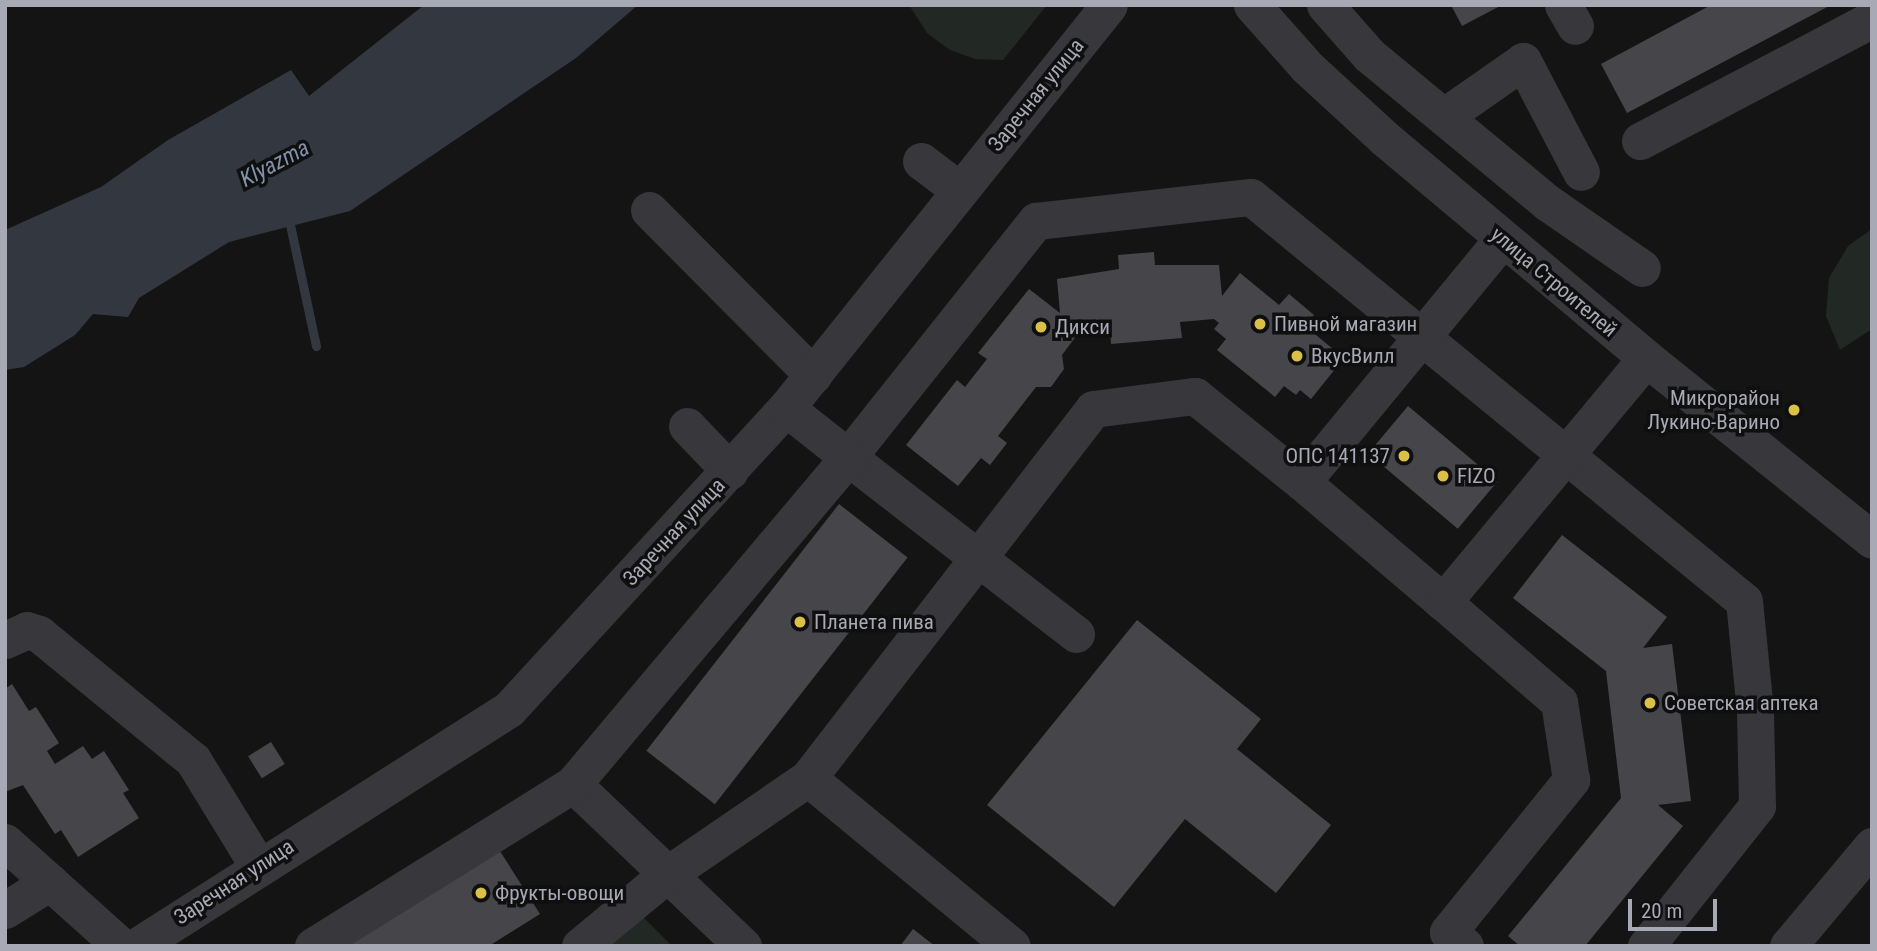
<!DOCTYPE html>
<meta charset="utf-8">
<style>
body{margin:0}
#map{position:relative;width:1877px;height:951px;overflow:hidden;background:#141415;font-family:"Roboto Condensed",sans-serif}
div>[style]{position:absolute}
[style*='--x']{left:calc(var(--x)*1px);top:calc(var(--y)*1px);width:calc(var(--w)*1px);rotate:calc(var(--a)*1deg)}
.green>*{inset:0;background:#222925}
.water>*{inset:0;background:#333840}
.stream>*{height:9px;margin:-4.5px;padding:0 4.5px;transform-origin:4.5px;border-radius:4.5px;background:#333840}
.building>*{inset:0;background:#46464a;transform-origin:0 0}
.minor>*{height:37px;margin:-18.5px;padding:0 18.5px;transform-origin:18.5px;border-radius:18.5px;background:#37373c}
.dots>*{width:19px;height:19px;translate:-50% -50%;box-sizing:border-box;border:4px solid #0f0f10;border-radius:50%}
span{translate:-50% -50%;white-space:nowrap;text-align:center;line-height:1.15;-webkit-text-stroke:7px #0f0f10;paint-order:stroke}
.street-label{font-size:21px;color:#a7a9b4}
.poi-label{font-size:21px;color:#a7a9b4}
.left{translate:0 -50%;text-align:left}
.right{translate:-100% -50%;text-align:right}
.water-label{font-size:23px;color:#8291aa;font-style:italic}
.frame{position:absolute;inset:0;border:7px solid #a7a9b4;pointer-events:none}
.scale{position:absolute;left:1628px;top:899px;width:89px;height:32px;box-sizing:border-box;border:4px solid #a7a9b4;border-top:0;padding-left:9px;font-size:21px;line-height:24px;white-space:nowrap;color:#a7a9b4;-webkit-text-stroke:5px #0f0f10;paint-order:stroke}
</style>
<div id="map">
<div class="green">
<div style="clip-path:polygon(909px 5px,1047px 5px,1003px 60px,975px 59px,950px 50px,927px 33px)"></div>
<div style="clip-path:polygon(1872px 229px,1872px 329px,1840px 350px,1826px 316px,1829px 278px,1848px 246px)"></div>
<div style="clip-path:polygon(635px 909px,672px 946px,593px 946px)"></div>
</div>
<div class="water">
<div style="clip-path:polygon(424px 5px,638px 5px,576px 58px,350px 211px,229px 242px,139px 298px,128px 317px,93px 314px,75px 335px,24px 367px,5px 370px,5px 230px,101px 187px,168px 140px,291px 70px,309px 96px)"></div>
</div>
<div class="stream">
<div style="--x:289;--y:220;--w:129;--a:77.9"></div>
</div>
<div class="building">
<div style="clip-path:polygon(1451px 5px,1502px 5px,1462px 26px)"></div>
<div style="clip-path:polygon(1711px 5px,1831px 5px,1627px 113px,1601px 64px)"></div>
<div style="clip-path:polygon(1154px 252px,1155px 265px,1219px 265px,1222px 296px,1240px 273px,1279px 305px,1289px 294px,1314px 315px,1305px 326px,1344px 358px,1311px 399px,1300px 390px,1296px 395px,1284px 386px,1275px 397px,1217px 350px,1226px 339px,1214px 329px,1219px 323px,1214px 319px,1180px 322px,1182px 338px,1111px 344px,1110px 329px,1080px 331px,1062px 355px,1064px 369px,1051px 387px,1036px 387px,998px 436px,1007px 443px,990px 465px,981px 458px,958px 486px,906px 445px,957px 380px,965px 387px,987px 359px,978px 353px,1029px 289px,1060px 313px,1057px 279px,1119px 269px,1118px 255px)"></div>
<div style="left:1408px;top:406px;width:117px;height:62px;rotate:40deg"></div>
<div style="left:839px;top:504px;width:87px;height:313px;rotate:38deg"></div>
<div style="clip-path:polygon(1562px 535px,1667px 617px,1643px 648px,1672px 644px,1691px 801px,1658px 805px,1683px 826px,1585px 946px,1520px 946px,1508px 936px,1621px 798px,1606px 671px,1513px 598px)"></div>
<div style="clip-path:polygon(1137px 620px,1261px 719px,1237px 749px,1331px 825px,1276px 893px,1185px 819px,1114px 907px,987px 805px)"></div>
<div style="clip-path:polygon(12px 684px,29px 711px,36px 707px,59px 743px,47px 751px,55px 764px,83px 746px,92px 759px,104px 751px,129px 790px,123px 793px,139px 818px,78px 857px,61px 830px,55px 834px,23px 785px,5px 792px,5px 689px)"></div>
<div style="left:271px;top:742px;width:26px;height:27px;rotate:58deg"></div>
<div style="clip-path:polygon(498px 848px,540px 914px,489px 946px,344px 946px)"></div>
<div style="clip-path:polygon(913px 929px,935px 946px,900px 946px)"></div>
</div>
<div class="minor">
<div style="--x:1252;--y:5;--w:83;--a:48.4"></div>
<div style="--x:1307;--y:67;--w:103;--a:42.6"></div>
<div style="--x:1383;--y:137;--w:344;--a:40"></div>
<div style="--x:1646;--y:358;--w:290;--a:38.8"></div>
<div style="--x:1325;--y:5;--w:67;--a:48.7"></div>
<div style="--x:1369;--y:55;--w:232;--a:39.6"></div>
<div style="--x:1548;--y:203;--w:114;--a:34.7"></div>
<div style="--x:1563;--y:5;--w:24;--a:60"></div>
<div style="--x:1446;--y:115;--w:94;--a:-35"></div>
<div style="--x:1523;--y:61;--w:125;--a:62.4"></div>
<div style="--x:1640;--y:141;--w:262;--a:-27.7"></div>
<div style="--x:921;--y:161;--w:48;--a:37.3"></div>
<div style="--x:649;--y:210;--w:233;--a:45.2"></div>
<div style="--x:687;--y:426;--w:62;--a:46.3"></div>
<div style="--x:1302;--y:482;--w:185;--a:40.4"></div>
<div style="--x:1076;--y:634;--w:289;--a:-142.2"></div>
<div style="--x:848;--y:457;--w:302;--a:-51.5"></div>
<div style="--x:1036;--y:221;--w:216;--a:-6.4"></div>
<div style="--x:1251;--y:197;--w:637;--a:39.33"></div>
<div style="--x:1744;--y:601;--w:112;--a:84.3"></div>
<div style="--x:1755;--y:712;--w:94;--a:88.8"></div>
<div style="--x:1757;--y:806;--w:179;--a:128.4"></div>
<div style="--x:5;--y:640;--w:24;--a:-24"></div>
<div style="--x:27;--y:630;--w:13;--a:18"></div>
<div style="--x:39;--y:634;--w:199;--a:39.3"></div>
<div style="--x:193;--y:760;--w:124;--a:58.5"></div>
<div style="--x:808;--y:778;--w:264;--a:39.5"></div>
<div style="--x:573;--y:784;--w:235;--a:43.6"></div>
<div style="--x:5;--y:842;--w:156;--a:41.9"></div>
<div style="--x:5;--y:910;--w:53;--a:-31.9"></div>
<div style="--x:137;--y:946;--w:441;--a:-32.5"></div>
<div style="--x:509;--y:709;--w:409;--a:-47.4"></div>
<div style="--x:786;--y:408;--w:516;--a:-51.29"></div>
<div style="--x:313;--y:946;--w:306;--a:-31.9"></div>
<div style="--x:573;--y:784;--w:427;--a:-49.9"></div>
<div style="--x:848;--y:457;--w:79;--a:-141.7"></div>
<div style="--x:580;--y:946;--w:110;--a:-39.5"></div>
<div style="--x:665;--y:876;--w:173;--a:-34.4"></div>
<div style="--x:808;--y:778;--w:466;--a:-52.3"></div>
<div style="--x:1093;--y:409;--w:103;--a:-7.3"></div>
<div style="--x:1195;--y:396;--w:137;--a:38.8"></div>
<div style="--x:1302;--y:482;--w:315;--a:-50.5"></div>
<div style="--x:1465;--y:946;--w:22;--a:-141"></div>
<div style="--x:1448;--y:932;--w:196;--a:-51"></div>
<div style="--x:1571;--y:780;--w:79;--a:-98.7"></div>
<div style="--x:1559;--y:702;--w:153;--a:-139.2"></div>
<div style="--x:1443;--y:602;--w:317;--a:-50.2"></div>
<div style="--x:1788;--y:946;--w:131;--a:-50"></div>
</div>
<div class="dots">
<div style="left:1260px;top:324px;background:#dac047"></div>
<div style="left:1041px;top:327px;background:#dac047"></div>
<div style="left:1297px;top:356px;background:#dac047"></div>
<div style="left:1794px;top:410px;background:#dac047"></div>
<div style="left:1404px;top:456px;background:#dac047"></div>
<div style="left:1443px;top:476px;background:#dac047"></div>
<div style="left:800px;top:622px;background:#dac047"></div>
<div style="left:1650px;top:703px;background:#dac047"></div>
<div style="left:481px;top:893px;background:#dac047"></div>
</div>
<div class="street-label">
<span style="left:1036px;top:95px;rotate:-51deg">Заречная улица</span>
<span style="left:1554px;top:282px;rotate:40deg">улица Строителей</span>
<span style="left:674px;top:532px;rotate:-47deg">Заречная улица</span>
<span style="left:234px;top:882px;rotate:-33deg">Заречная улица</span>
</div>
<div class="poi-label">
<span class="left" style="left:1274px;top:324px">Пивной магазин</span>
<span class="left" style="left:1055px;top:327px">Дикси</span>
<span class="left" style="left:1311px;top:356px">ВкусВилл</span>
<span class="right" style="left:1780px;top:410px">Микрорайон<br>Лукино-Варино</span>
<span class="right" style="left:1390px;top:456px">ОПС 141137</span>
<span class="left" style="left:1457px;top:476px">FIZO</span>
<span class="left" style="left:814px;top:622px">Планета пива</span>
<span class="left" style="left:1664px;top:703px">Советская аптека</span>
<span class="left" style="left:495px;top:893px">Фрукты-овощи</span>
</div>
<div class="water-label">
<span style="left:275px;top:164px;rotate:-28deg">Klyazma</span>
</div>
<div class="frame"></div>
<div class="scale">20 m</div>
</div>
